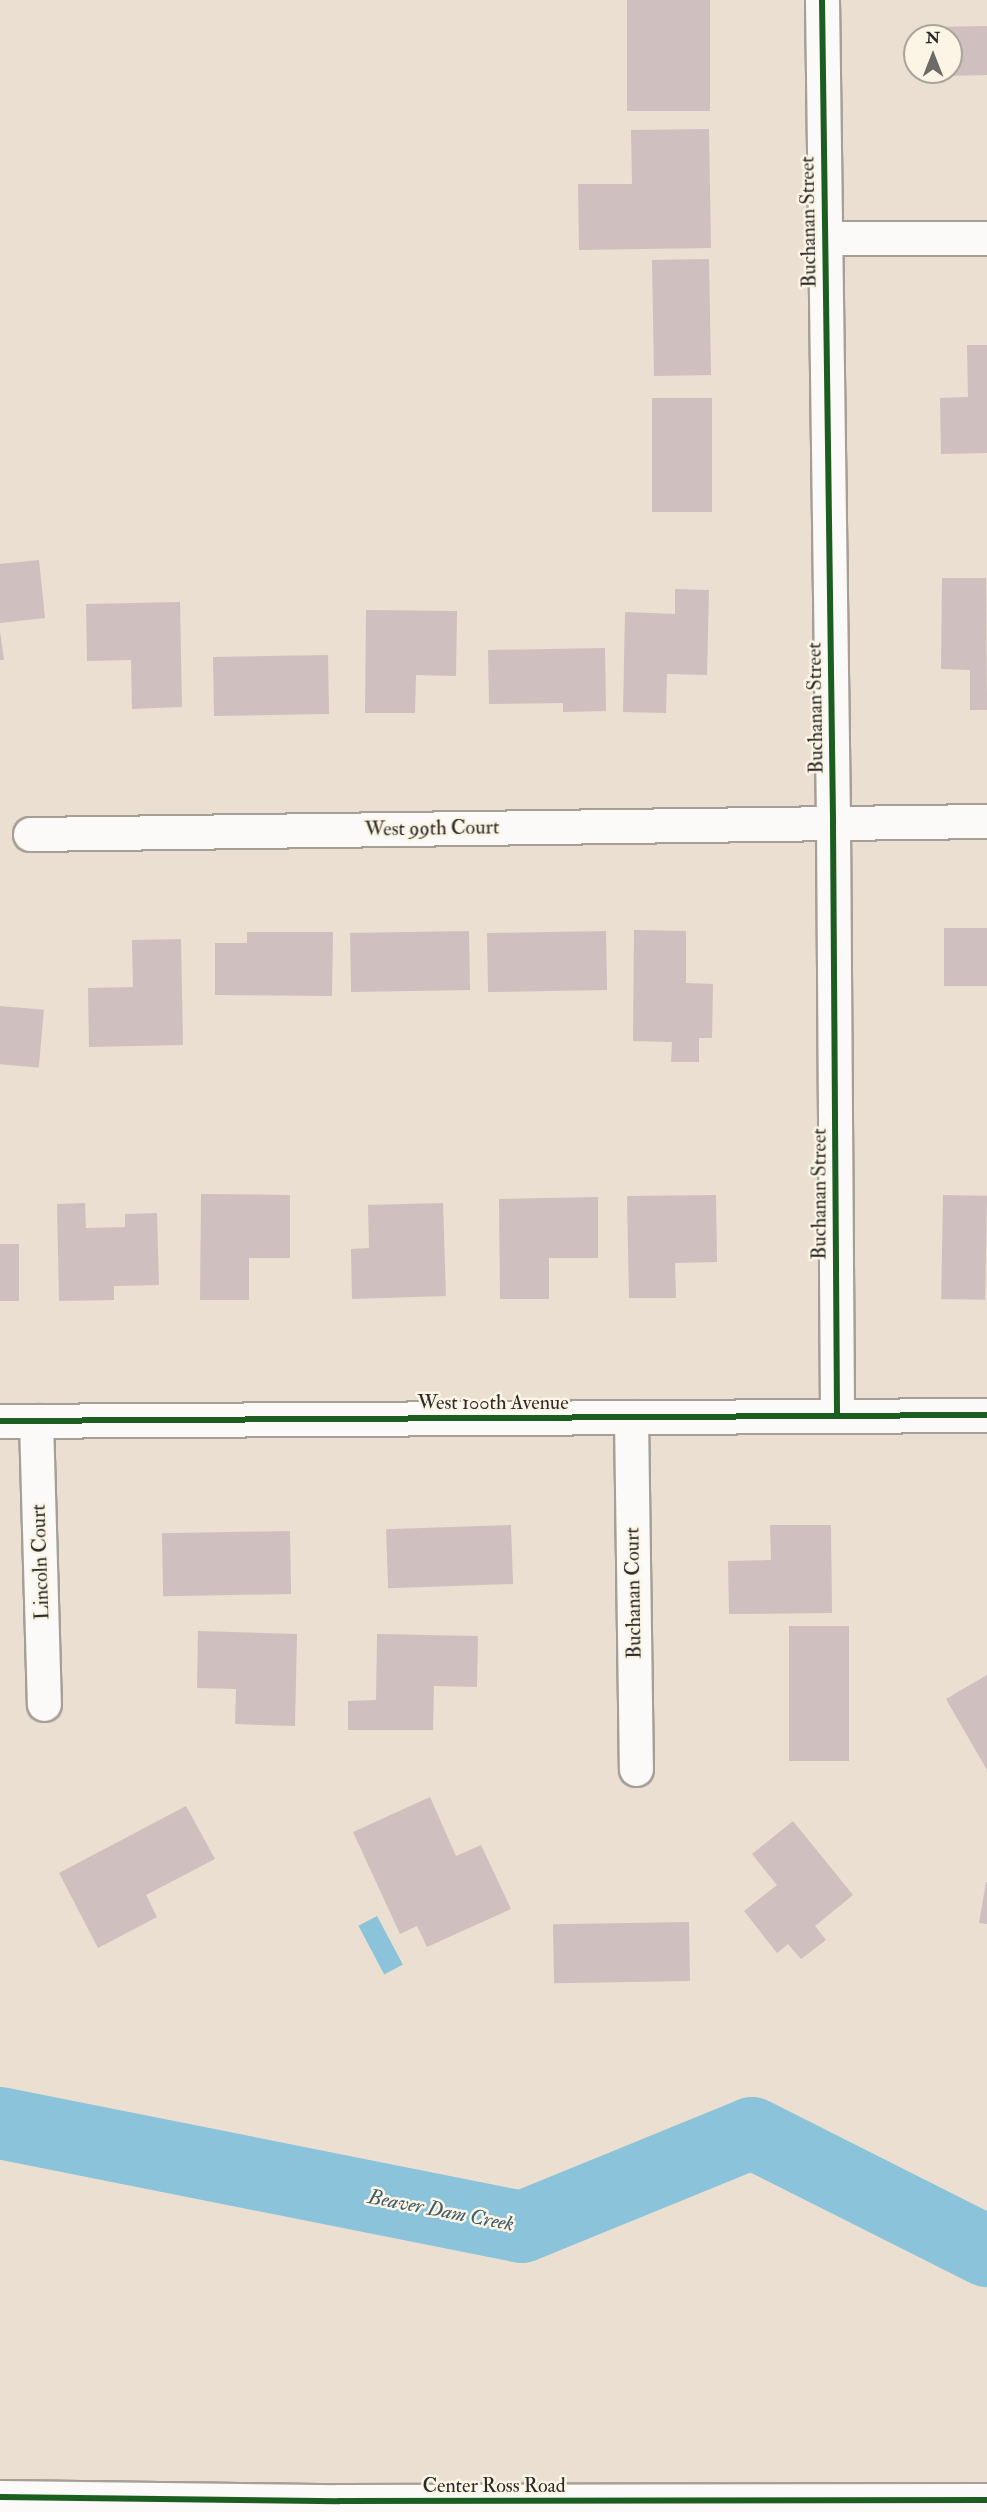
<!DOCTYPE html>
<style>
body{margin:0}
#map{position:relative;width:987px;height:2512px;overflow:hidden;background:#eadfd0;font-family:"IM FELL Double Pica",serif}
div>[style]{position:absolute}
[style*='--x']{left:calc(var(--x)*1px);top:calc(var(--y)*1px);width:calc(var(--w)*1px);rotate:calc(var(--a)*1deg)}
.water>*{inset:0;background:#8ac3da;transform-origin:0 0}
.river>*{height:72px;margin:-36px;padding:0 36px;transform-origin:36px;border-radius:36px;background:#8ac3da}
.building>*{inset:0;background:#cfbfbe;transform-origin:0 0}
.roads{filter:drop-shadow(2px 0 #a59f96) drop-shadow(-2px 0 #a59f96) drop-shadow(0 2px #a59f96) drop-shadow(0 -2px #a59f96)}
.minor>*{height:33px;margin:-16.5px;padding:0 16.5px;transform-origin:16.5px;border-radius:16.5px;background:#fcfaf8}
.cycleway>*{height:6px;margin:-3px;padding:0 3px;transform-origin:3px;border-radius:3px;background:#1b5e20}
span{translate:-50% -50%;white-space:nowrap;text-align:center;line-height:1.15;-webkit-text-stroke:5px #fcf5e5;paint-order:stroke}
.street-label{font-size:20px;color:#2b2b2b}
.water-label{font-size:21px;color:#3e5c6a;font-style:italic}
.north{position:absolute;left:903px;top:24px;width:60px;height:60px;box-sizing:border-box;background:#fcf5e5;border:2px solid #a8a49b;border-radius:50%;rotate:0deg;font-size:16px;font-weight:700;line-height:24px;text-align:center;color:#2b2b2b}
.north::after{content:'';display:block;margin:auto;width:21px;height:27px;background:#6e6a65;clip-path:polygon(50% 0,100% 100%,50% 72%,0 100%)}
</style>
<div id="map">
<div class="water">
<div style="left:377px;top:1916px;width:55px;height:21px;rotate:62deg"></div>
</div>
<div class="river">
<div style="--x:0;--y:2123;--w:532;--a:11.27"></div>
<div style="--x:522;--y:2227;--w:248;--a:-22.2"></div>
<div style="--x:752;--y:2133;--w:263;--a:26.7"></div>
</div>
<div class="building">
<div style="left:627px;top:0;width:83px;height:111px"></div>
<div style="clip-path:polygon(987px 26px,987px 75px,937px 76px,937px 72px,951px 72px,951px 36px,936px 36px,936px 27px)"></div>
<div style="clip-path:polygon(709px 129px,711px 248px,579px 250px,578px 184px,632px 184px,631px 130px)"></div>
<div style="left:709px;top:259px;width:116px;height:57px;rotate:89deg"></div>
<div style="clip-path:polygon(967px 345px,987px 345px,987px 453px,941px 454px,940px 398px,968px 397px)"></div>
<div style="left:652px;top:398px;width:60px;height:114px"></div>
<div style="clip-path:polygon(39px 560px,45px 618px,0 623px,0 564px)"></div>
<div style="clip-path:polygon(942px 578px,986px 578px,987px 710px,970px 710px,970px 670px,941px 669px)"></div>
<div style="clip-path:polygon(675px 589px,709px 590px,707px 675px,667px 674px,666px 713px,623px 712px,625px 612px,675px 614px)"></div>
<div style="clip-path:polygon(180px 602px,182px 707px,132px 709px,131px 660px,87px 661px,86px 604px)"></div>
<div style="clip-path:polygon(366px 610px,457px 611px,456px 676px,416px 675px,415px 713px,365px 713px)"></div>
<div style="clip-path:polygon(0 631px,4px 660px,0 660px)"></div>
<div style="clip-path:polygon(605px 648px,606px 711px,563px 712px,563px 703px,489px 704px,488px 650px)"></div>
<div style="left:328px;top:655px;width:59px;height:115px;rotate:89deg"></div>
<div style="left:944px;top:928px;width:43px;height:58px"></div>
<div style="clip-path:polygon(634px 930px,686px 931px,686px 983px,713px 984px,712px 1038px,699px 1038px,699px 1062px,671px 1062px,672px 1042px,633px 1041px)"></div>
<div style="left:469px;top:931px;width:59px;height:119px;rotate:89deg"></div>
<div style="left:606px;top:931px;width:59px;height:119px;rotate:89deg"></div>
<div style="clip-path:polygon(247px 932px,333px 932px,332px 996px,215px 995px,215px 943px,247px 943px)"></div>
<div style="clip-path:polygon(181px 939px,183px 1045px,89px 1047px,88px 988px,133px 987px,132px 940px)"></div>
<div style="left:0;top:1006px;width:44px;height:58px;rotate:5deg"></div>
<div style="clip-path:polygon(201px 1194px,290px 1195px,290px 1258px,249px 1258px,249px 1300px,200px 1300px)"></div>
<div style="clip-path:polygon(716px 1195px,717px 1262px,675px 1263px,676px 1298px,629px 1298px,627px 1196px)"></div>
<div style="left:943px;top:1195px;width:44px;height:104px;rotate:1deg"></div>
<div style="clip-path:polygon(598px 1197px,598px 1258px,549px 1258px,549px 1299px,500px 1299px,499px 1199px)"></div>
<div style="clip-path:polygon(85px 1203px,86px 1228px,125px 1227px,125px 1214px,157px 1213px,159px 1285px,114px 1286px,114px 1300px,59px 1301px,57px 1204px)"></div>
<div style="clip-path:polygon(443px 1203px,446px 1296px,352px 1299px,351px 1249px,369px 1248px,368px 1205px)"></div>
<div style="left:0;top:1244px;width:19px;height:57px"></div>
<div style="left:511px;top:1525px;width:59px;height:125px;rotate:88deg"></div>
<div style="clip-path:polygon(770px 1525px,831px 1525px,832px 1613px,729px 1614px,728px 1561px,771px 1560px)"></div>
<div style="left:290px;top:1531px;width:63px;height:128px;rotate:89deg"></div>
<div style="left:789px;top:1626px;width:60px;height:135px"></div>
<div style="clip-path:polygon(198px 1631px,297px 1634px,295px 1726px,235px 1724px,236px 1689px,197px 1688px)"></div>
<div style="clip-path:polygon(377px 1634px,478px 1636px,477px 1687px,434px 1686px,433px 1730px,348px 1730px,348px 1701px,376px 1700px)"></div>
<div style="clip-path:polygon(987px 1675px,987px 1770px,946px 1699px)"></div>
<div style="clip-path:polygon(430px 1797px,456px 1856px,481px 1845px,511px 1909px,427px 1947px,417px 1926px,400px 1934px,353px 1832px)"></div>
<div style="clip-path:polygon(186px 1806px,215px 1859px,146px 1895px,157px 1917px,98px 1948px,59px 1873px)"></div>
<div style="clip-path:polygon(793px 1821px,853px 1895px,815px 1926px,826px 1940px,801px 1959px,788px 1944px,777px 1953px,744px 1911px,777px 1885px,752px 1854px)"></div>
<div style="clip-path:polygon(986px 1882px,987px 1882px,987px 1924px,979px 1923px)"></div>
<div style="left:689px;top:1922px;width:59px;height:136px;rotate:89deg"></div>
</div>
<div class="roads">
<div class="minor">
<div style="--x:822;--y:0;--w:823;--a:89.23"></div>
<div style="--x:833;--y:823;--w:593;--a:89.61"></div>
<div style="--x:824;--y:238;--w:163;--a:0"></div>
<div style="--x:30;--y:834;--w:957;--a:-0.78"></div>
<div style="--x:631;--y:1417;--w:352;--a:89.2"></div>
<div style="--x:0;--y:1421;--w:987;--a:-0.35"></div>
<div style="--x:36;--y:1421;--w:283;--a:88.4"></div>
<div style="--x:0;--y:2497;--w:339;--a:0.7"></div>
<div style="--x:339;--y:2501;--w:648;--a:-0.09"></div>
</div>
</div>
<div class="cycleway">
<div style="--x:822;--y:0;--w:823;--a:89.23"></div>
<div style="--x:833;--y:823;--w:593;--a:89.61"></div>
<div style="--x:0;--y:1421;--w:987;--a:-0.35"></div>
<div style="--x:0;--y:2497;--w:339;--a:0.7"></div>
<div style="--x:339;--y:2501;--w:648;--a:-0.09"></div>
</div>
<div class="street-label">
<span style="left:808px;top:222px;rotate:-91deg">Buchanan Street</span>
<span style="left:815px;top:708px;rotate:-91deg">Buchanan Street</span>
<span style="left:432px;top:828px;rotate:-1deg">West 99th Court</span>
<span style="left:819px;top:1194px;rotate:-90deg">Buchanan Street</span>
<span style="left:493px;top:1402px">West 100th Avenue</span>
<span style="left:40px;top:1562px;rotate:-92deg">Lincoln Court</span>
<span style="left:633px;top:1593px;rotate:-91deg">Buchanan Court</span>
<span style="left:494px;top:2485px">Center Ross Road</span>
</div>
<div class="water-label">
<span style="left:441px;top:2211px;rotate:11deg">Beaver Dam Creek</span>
</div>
<div class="north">N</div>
</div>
